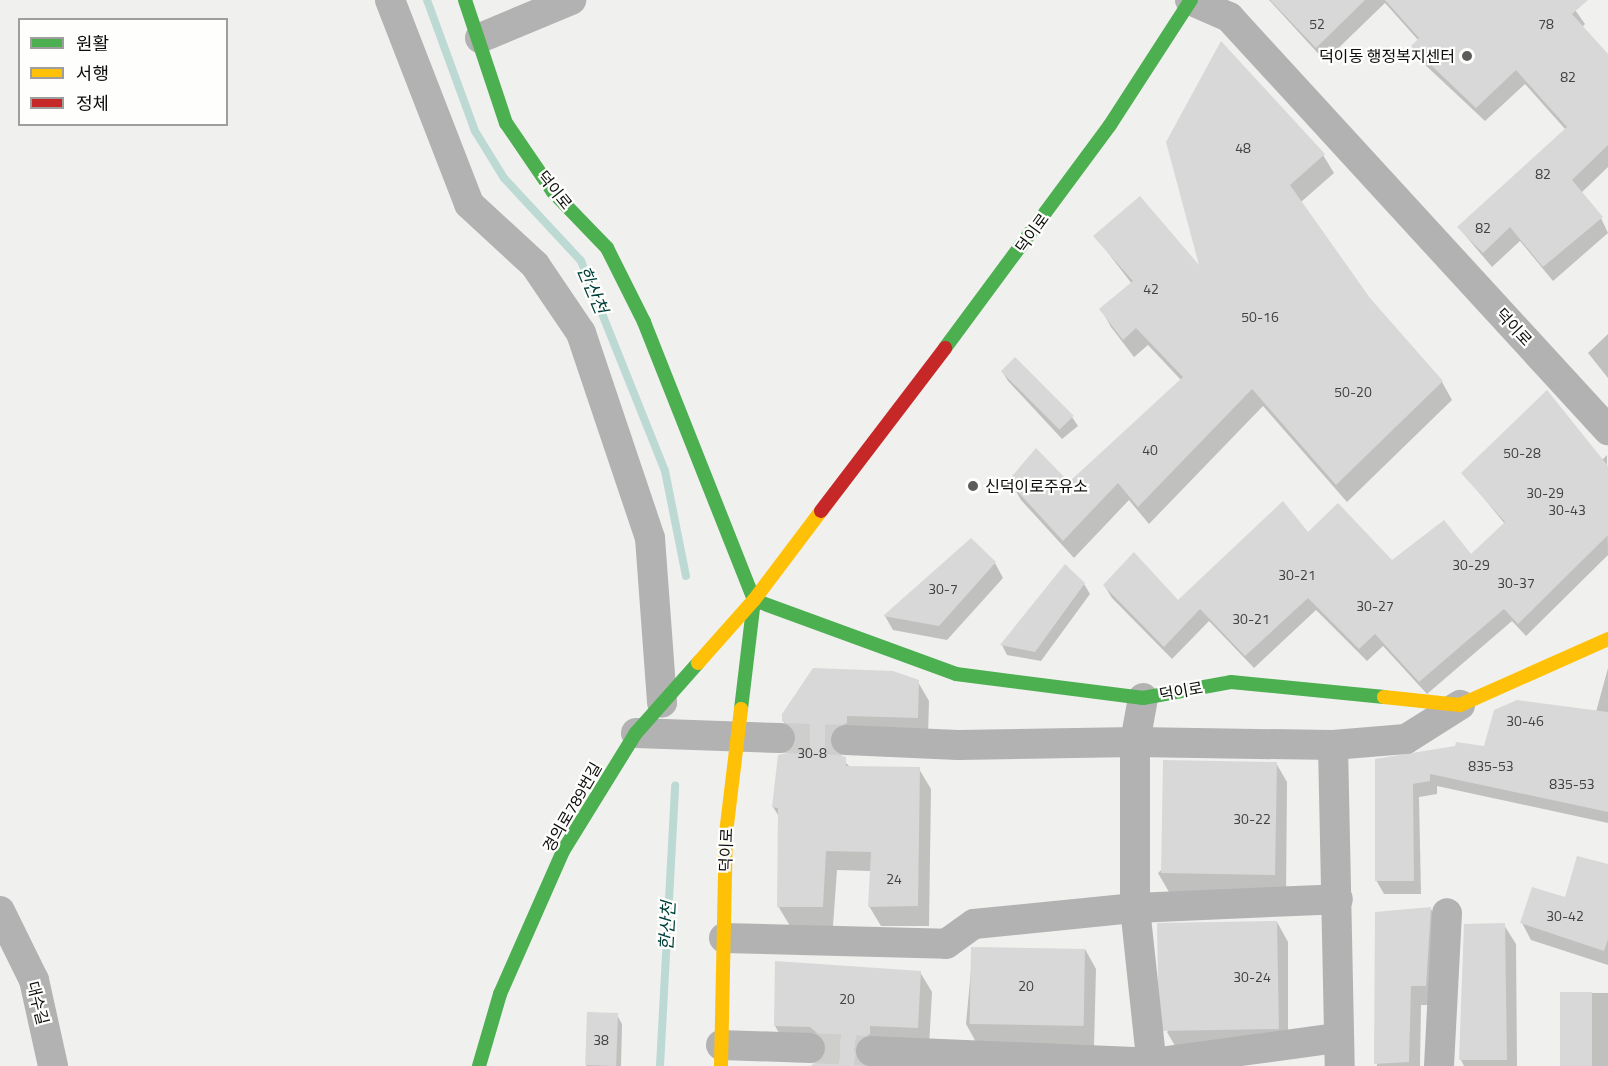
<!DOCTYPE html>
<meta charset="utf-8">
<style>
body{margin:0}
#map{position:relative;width:1608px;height:1066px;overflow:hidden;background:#f0f0ef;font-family:"Titillium Web","Noto Sans KR",sans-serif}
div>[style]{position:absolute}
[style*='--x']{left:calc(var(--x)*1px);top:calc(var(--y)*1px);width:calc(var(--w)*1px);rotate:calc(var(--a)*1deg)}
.shadow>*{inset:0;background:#0003;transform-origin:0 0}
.stream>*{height:8px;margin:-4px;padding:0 4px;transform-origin:4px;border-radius:4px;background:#bcd9d4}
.building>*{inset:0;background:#d7d8d7;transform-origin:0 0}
.street-tunnel>*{height:30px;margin-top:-15px;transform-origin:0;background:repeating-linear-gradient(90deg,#cececd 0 30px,transparent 0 45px)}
.street>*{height:30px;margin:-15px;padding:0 15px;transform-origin:15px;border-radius:15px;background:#b2b2b2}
.fast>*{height:14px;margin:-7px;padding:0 7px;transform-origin:7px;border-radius:7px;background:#4caf50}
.slow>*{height:14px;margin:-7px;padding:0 7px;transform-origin:7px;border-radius:7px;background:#ffc107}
.jam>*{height:14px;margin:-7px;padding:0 7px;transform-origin:7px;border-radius:7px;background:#c62828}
.dots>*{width:16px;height:16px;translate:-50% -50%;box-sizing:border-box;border:3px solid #fefffc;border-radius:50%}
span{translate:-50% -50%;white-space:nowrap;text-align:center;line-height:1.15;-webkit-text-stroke:4.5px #fefffc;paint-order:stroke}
.number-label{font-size:14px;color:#404140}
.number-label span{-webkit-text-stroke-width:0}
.poi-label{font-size:16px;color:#0d0d0c}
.right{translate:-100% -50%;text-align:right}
.left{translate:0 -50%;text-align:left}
.street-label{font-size:16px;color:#0d0d0c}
.water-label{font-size:18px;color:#02413b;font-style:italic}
.legend{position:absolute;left:18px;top:18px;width:210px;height:108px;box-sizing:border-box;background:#fefffc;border:2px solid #9e9e9c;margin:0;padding:8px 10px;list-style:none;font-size:18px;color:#0d0d0c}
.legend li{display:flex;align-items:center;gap:12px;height:30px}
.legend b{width:30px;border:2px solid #9e9e9c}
</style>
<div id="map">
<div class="shadow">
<div style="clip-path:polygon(1269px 0,1568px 0,1585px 24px,1582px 27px,1608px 57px,1608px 167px,1581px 193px,1601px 218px,1608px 233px,1553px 281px,1520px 241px,1492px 267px,1459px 228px,1566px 130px,1525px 84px,1485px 121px,1421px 61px,1413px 46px,1419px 41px,1385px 3px,1325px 61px)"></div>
<div style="clip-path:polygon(1168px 142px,1323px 155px,1334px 173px,1301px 202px,1369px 299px,1442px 382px,1452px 400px,1347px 502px,1263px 406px,1149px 524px,1129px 500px,1074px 558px,1021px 500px,1010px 481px,1069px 484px,1181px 380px,1148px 345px,1134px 357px,1111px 327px,1101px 309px,1132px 284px,1095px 236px,1202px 271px)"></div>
<div style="clip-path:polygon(1608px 334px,1608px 378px,1588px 353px)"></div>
<div style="clip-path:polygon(1015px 359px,1072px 417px,1078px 426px,1062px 439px,1008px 381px,1002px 371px)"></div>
<div style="clip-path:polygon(1607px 455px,1608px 555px,1526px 636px,1512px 621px,1427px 694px,1383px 646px,1367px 661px,1316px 610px,1254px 668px,1209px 621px,1172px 659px,1112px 598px,1104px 585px,1178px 602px,1308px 534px,1392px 562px,1471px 556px,1505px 524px,1463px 473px,1602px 460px)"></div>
<div style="clip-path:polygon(995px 563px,1003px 578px,947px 640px,893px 630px,885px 616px)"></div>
<div style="clip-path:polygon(1084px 584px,1090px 594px,1041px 661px,1007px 655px,1002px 645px)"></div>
<div style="clip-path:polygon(1608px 668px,1608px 823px,1437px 786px,1437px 794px,1419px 797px,1421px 894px,1384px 894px,1376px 880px,1376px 760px,1485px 748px,1596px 712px)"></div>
<div style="clip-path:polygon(918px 682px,929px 701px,928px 737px,849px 744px,840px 757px,850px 767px,919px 769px,931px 789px,929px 926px,881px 926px,869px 906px,871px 871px,837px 870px,833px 926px,790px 926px,778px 906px,780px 818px,773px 807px,797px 742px,783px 721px)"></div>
<div style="clip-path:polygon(1276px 763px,1287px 782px,1286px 899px,1169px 892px,1158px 873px)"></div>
<div style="clip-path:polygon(1608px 865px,1608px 965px,1531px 940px,1522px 923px,1566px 899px)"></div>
<div style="clip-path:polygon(1431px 909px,1442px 928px,1436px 1005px,1421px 1005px,1420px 1066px,1377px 1066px,1377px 913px)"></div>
<div style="clip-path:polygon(1277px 922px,1288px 942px,1288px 1048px,1178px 1051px,1167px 1032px)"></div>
<div style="clip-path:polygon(1465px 925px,1504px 925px,1516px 944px,1517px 1066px,1464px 1066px,1461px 1060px)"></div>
<div style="clip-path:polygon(973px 949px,1085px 949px,1096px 969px,1094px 1047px,977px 1044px,966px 1024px)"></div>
<div style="clip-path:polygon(920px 972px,932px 992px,929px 1047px,867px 1061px,866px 1066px,813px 1066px,820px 1064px,828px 1051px,823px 1046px,786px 1045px,775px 1026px)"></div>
<div style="left:1608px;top:993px;width:73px;height:47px;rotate:90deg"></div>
<div style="clip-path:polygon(617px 1015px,622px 1024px,621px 1066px,586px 1066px)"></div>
</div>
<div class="stream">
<div style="--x:427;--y:0;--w:140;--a:69.9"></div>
<div style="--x:475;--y:131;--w:55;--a:58.3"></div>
<div style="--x:504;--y:178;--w:113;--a:47.1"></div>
<div style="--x:581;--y:261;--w:226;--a:68.2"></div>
<div style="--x:665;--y:471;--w:107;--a:78.7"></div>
<div style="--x:660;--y:1066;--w:281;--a:-86.9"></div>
</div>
<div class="building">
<div style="clip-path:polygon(1270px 0,1365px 0,1316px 48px)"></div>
<div style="clip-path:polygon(1385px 0,1588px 0,1572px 14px,1608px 54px,1608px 145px,1572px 180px,1603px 217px,1543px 267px,1510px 227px,1483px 253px,1457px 227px,1567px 127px,1516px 70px,1476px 108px,1411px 46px,1419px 38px)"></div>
<div style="clip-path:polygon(1221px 41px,1325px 154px,1290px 185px,1370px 298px,1443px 381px,1336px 485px,1252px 389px,1138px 507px,1118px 483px,1063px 541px,1008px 481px,1036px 448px,1069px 482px,1183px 377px,1136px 328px,1123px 340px,1099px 309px,1133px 281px,1093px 236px,1140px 196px,1199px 265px,1166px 142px)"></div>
<div style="left:1015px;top:357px;width:83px;height:20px;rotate:45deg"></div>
<div style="clip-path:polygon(1547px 390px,1608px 466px,1608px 535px,1518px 624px,1504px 609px,1419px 682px,1375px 634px,1359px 649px,1308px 598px,1245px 656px,1200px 609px,1164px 647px,1103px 585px,1134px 552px,1178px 600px,1283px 501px,1308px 532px,1338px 503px,1392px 560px,1444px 520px,1471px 554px,1505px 522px,1461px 473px)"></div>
<div style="clip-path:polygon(971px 538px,996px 562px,939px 626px,883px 616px)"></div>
<div style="clip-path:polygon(1065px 564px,1085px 583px,1035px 652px,1000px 645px)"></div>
<div style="clip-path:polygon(813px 668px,893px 671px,919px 680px,918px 718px,847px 716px,847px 723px,832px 730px,829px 740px,836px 754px,846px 757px,846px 766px,920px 767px,918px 906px,868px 907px,871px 852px,826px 851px,823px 907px,777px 907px,778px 808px,772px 807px,778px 755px,789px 753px,797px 738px,795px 729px,782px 721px,782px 714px)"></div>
<div style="clip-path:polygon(1517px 700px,1608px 712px,1608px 812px,1430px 774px,1430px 781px,1413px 784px,1414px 881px,1375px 881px,1375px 759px,1455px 746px,1456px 742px,1484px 746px,1494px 710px)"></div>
<div style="left:1163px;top:760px;width:114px;height:113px;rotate:1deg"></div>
<div style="clip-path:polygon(1577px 856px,1608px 864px,1608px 939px,1604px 951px,1520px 923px,1532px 887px,1565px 897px)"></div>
<div style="clip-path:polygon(1431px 907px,1426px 986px,1411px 986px,1409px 1062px,1374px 1064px,1375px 912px)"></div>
<div style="left:1277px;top:921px;width:108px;height:120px;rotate:89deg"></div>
<div style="clip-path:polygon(1505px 923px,1507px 1060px,1459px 1060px,1464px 924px)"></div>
<div style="left:971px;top:947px;width:114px;height:77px;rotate:1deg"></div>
<div style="clip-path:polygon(775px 961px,921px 971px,918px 1028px,870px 1026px,870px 1034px,857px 1041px,854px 1050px,863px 1066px,810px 1066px,825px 1057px,825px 1040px,810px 1027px,774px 1026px)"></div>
<div style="left:1560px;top:992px;width:32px;height:74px"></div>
<div style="left:618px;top:1013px;width:53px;height:31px;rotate:92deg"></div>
</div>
<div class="street-tunnel">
<div style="--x:780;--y:738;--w:66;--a:1.7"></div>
<div style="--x:810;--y:1048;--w:61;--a:2.8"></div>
</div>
<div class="street">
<div style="--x:390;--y:0;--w:219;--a:68.8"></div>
<div style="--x:469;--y:204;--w:90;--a:42.7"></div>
<div style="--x:535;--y:265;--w:82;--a:55.9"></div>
<div style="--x:581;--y:333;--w:216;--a:71.4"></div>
<div style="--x:650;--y:538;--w:165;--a:85.8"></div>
<div style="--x:1190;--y:0;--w:43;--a:23.6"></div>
<div style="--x:1229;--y:17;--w:561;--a:47.46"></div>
<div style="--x:480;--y:38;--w:99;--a:-22.7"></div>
<div style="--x:1143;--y:698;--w:45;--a:100.3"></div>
<div style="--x:1135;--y:742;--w:166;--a:90"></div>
<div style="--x:1135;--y:908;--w:159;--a:83.9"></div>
<div style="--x:636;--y:733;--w:144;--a:2"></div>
<div style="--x:846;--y:740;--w:112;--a:2.6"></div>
<div style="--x:958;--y:745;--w:177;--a:-1"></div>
<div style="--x:1135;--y:742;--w:198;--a:0.9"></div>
<div style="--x:1333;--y:745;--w:73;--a:-4.7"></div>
<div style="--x:1406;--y:739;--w:64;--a:-32.2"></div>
<div style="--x:1333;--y:745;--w:321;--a:88.8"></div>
<div style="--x:0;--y:911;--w:77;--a:63.8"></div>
<div style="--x:34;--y:980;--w:88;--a:77.5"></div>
<div style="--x:724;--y:938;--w:222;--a:1.5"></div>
<div style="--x:946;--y:944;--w:34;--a:-36"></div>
<div style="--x:974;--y:924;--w:162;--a:-5.7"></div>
<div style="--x:1135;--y:908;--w:203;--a:-2.5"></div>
<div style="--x:721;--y:1045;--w:89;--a:1.9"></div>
<div style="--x:871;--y:1051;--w:281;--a:2.4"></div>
<div style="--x:1152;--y:1063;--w:187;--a:-7.7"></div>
<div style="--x:1439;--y:1066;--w:153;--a:-87"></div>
</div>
<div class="fast">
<div style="--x:465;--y:0;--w:130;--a:71.6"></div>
<div style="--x:506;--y:123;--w:83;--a:55.7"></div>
<div style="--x:553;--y:192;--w:78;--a:46"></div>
<div style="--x:607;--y:248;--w:83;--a:63.4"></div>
<div style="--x:644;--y:322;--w:299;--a:68.4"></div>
<div style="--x:754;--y:600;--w:110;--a:96.8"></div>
<div style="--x:945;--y:348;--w:277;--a:-53.5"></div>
<div style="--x:1110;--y:125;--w:149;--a:-57.1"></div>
<div style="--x:754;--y:600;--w:215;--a:20.1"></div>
<div style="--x:956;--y:674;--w:189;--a:7.3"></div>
<div style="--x:1143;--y:698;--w:89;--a:-10.3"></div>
<div style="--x:1231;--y:682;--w:154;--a:5.6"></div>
<div style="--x:479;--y:1066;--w:75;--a:-73.7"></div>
<div style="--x:500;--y:994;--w:156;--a:-66.2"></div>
<div style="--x:563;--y:851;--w:139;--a:-58.3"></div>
<div style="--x:636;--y:733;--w:94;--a:-48.5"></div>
</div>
<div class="slow">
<div style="--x:698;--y:663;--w:84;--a:-48.4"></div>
<div style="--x:754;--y:600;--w:111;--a:-53"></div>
<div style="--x:1384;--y:697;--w:76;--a:6"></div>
<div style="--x:1460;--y:705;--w:162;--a:-24"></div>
<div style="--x:721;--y:1066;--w:233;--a:-88.8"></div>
<div style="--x:726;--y:833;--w:125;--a:-83.1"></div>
</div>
<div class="jam">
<div style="--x:821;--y:511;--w:205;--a:-52.7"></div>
</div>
<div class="dots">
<div style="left:1467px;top:56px;background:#5c5c5b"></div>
<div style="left:973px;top:486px;background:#5c5c5b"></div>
</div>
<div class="number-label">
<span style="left:1317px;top:24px">52</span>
<span style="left:1546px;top:24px">78</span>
<span style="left:1568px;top:77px">82</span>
<span style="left:1243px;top:148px">48</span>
<span style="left:1543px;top:174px">82</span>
<span style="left:1483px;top:228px">82</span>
<span style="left:1151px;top:289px">42</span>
<span style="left:1260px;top:317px">50-16</span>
<span style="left:1353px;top:392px">50-20</span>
<span style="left:1150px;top:450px">40</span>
<span style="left:1522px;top:453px">50-28</span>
<span style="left:1545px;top:493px">30-29</span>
<span style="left:1567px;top:510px">30-43</span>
<span style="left:1471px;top:565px">30-29</span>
<span style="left:1297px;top:575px">30-21</span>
<span style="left:1516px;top:583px">30-37</span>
<span style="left:943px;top:589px">30-7</span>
<span style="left:1375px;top:606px">30-27</span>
<span style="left:1251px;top:619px">30-21</span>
<span style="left:1525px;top:721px">30-46</span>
<span style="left:812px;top:753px">30-8</span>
<span style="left:1491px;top:766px">835-53</span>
<span style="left:1572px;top:784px">835-53</span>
<span style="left:1252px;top:819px">30-22</span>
<span style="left:894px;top:879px">24</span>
<span style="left:1565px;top:916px">30-42</span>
<span style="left:1252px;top:977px">30-24</span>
<span style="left:1026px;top:986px">20</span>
<span style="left:847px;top:999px">20</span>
<span style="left:601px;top:1040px">38</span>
</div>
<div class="poi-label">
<span class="right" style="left:1455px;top:56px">덕이동 행정복지센터</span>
<span class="left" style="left:985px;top:486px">신덕이로주유소</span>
</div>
<div class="street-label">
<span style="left:555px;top:190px;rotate:51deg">덕이로</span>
<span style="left:1032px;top:233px;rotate:-54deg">덕이로</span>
<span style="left:1514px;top:327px;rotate:47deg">덕이로</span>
<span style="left:1181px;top:691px;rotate:-10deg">덕이로</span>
<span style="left:572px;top:807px;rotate:-60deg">경의로789번길</span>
<span style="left:726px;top:850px;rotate:-88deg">덕이로</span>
<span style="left:38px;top:1003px;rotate:76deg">대수길</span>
</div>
<div class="water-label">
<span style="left:592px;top:290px;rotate:67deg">한산천</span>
<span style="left:668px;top:926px;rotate:-87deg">한산천</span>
</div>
<ul class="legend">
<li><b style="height:8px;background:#4caf50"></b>원활</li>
<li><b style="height:8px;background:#ffc107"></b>서행</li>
<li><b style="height:8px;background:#c62828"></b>정체</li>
</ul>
</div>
